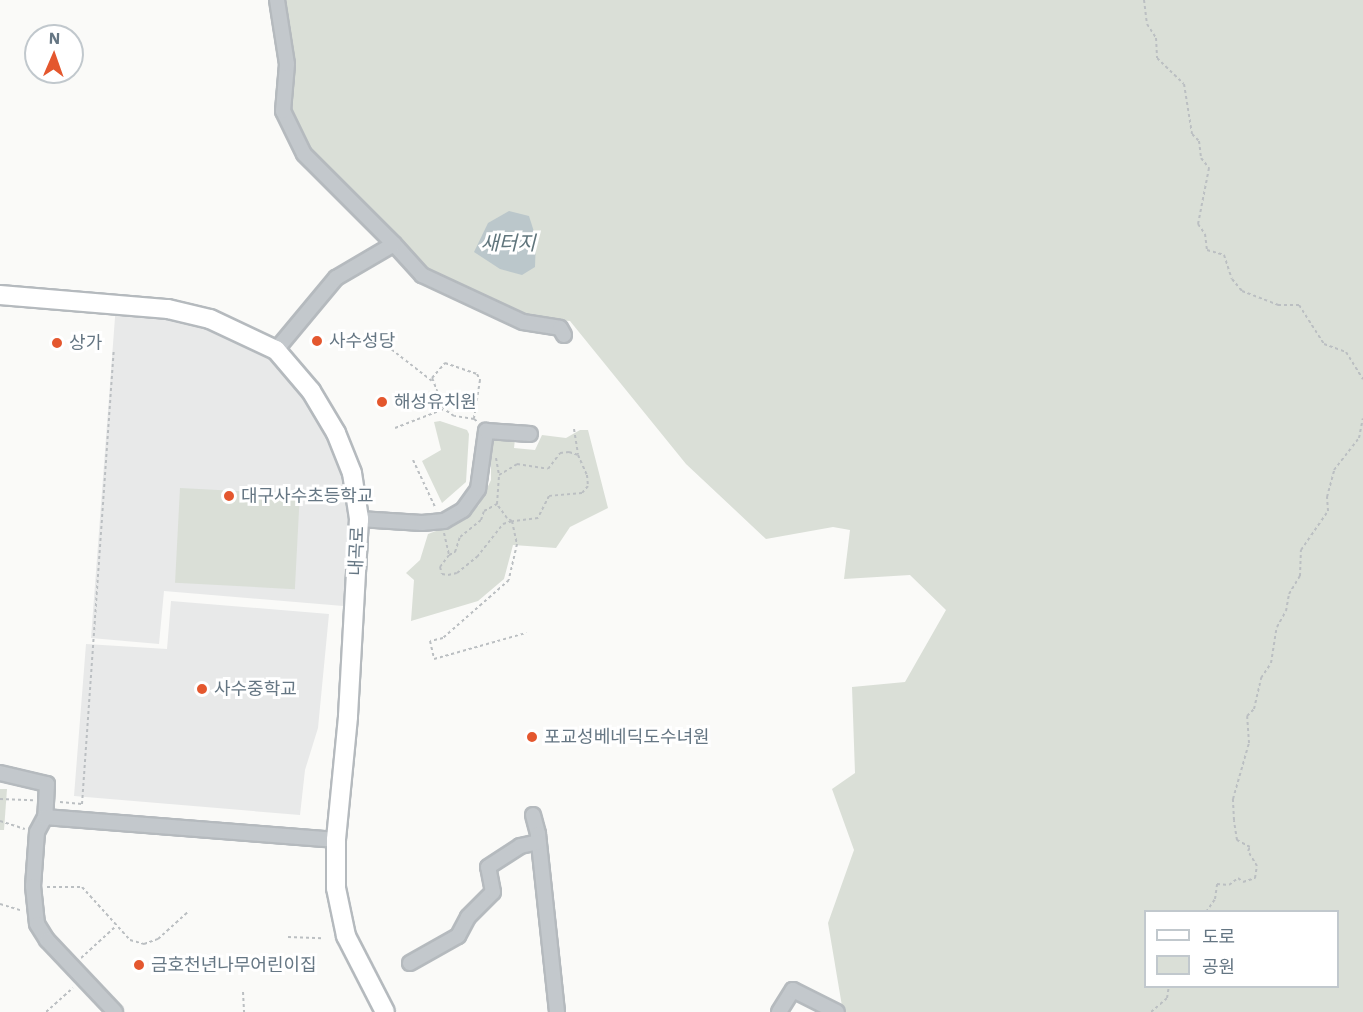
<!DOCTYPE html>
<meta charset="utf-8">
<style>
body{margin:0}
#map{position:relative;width:1363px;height:1012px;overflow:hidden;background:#fafaf8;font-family:"IBM Plex Sans","Noto Sans KR",sans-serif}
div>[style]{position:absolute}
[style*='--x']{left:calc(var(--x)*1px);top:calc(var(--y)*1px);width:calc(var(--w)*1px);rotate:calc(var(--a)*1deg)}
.built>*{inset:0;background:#e8e9e9}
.green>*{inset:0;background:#dadfd7;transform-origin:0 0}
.water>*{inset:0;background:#bbc7cb}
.path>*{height:2px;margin-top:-1px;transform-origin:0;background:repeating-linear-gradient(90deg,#bbbfc2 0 3px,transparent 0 6px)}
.roads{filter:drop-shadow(2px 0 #b5babe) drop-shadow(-2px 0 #b5babe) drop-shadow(0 2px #b5babe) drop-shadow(0 -2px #b5babe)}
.minor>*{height:14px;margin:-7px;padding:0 7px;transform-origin:7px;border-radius:7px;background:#c3c8cc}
.major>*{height:18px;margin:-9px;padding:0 9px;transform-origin:9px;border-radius:9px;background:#fff}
.dots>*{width:16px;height:16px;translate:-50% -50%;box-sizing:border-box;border:3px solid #fff;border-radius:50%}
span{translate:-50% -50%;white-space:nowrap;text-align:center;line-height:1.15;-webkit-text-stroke:6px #fff;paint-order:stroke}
.poi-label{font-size:18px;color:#657683}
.left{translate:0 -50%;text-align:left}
.street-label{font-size:18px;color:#657683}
.water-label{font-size:20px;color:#60757c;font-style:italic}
.legend{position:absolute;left:1144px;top:910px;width:195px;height:78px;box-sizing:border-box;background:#fff;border:2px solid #c1c8cd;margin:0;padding:8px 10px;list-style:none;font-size:18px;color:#657683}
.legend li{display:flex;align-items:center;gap:12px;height:30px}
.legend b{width:30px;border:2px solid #c1c8cd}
.north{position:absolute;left:24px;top:24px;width:60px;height:60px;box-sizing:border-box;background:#fff;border:2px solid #c1c8cd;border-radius:50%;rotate:2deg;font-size:16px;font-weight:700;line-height:24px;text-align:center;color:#657683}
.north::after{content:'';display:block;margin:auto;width:21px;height:27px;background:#e4572e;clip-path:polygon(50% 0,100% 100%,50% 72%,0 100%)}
</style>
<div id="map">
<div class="built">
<div style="clip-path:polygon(116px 304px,168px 309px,276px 350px,352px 473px,355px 607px,164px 591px,159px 644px,91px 638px)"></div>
<div style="clip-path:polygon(171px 601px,329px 614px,318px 728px,305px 770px,300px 815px,74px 796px,86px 644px,167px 649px)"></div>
</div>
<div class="green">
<div style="clip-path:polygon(evenodd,277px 0,1363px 0,1363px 1012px,843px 1012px,828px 923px,854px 850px,832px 789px,855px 773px,852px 687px,905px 682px,946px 610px,910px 575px,844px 579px,850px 530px,833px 527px,766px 539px,686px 464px,570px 321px,524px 317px,425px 269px,304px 154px,283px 111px,277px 0,1146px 912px,1338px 912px,1338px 986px,1146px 986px,1146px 912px)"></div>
<div style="clip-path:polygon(440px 421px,467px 430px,469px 434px,466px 482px,442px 503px,422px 461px,441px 450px,434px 422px)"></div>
<div style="clip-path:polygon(580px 430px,588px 430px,608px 508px,570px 527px,556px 548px,513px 545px,504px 579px,478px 601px,411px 621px,414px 580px,406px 573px,420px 560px,428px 534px,452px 525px,479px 505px,491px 480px,491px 437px,515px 439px,514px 448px,535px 450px,542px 435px,566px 438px)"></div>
<div style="left:180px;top:488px;width:120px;height:95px;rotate:3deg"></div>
<div style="clip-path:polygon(0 789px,7px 789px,4px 830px,0 830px)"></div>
</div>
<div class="water">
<div style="clip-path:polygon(509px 211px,529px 216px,536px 238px,535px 267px,522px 275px,500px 269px,474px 252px,488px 223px)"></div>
</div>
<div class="path">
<div style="--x:1144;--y:0;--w:24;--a:83"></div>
<div style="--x:1147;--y:24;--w:17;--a:57"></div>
<div style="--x:1156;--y:38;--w:20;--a:87"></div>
<div style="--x:1157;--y:58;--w:37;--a:44"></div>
<div style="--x:1184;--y:84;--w:51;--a:80.9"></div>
<div style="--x:1192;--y:134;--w:10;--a:45"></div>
<div style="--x:1199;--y:141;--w:17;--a:83"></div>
<div style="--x:1201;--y:158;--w:13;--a:51"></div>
<div style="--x:1209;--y:168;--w:57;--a:101.1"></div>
<div style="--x:1198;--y:224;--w:12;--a:55"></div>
<div style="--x:1205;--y:234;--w:16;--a:83"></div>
<div style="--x:1207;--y:250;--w:18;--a:16"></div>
<div style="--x:1224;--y:255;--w:25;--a:72"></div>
<div style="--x:1232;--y:279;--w:16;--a:50"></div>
<div style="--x:1242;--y:291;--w:39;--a:21"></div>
<div style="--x:1278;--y:305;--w:21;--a:0"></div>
<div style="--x:1299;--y:305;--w:46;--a:57.3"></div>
<div style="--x:1324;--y:344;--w:23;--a:20"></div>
<div style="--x:1346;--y:352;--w:32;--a:58"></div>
<div style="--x:382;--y:342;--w:63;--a:38"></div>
<div style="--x:474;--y:419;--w:20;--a:-171"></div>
<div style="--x:454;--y:416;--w:12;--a:-145"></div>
<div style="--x:444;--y:409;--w:33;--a:-111"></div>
<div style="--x:432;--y:378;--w:20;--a:-49"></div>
<div style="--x:445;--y:363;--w:34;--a:19"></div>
<div style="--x:477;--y:374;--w:7;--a:63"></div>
<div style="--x:480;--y:380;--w:39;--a:99"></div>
<div style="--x:474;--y:419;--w:5;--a:37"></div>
<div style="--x:395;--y:428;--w:53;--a:-21.2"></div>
<div style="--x:574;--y:429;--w:26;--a:81"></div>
<div style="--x:569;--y:452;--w:9;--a:18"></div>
<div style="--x:578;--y:455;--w:22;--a:66"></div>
<div style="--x:587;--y:475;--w:11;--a:85"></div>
<div style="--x:588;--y:486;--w:9;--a:131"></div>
<div style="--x:582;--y:493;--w:33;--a:175"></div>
<div style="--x:549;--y:496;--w:25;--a:117"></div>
<div style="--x:538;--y:518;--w:26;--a:173"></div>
<div style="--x:512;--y:521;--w:6;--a:-149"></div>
<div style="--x:507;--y:518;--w:17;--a:-126"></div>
<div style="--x:497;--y:504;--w:29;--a:-86"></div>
<div style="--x:499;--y:475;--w:21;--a:-31"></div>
<div style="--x:517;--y:464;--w:31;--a:9"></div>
<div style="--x:548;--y:469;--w:20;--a:-53"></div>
<div style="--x:560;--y:453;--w:9;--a:-6"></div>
<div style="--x:496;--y:458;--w:17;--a:80"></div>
<div style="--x:413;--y:460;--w:54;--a:64.9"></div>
<div style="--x:444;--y:533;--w:23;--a:77"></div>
<div style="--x:449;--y:555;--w:15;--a:127"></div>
<div style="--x:440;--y:567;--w:7;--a:74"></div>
<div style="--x:442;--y:574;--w:6;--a:9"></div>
<div style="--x:448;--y:575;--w:9;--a:-13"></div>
<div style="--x:457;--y:573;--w:26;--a:-39"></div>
<div style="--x:477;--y:557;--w:42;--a:-51.8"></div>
<div style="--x:503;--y:524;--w:9;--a:-18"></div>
<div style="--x:512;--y:521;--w:24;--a:78"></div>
<div style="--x:517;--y:544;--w:37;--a:103"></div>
<div style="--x:509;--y:580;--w:88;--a:138.7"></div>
<div style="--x:443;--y:638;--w:13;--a:167"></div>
<div style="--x:430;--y:641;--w:18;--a:77"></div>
<div style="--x:434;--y:659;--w:96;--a:-15.8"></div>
<div style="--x:449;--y:555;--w:7;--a:-27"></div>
<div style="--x:455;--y:552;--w:16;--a:-72"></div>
<div style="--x:460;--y:537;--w:27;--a:-39"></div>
<div style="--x:481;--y:520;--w:9;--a:-72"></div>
<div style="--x:484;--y:511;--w:15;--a:-28"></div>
<div style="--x:0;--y:799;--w:33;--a:2"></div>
<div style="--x:60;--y:802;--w:22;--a:5"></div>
<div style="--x:82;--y:804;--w:455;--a:-86"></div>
<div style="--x:0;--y:821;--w:26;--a:18"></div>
<div style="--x:47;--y:887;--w:35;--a:0"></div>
<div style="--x:82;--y:887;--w:72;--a:47.8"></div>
<div style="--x:130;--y:940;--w:15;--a:16"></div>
<div style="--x:144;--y:944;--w:15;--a:-20"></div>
<div style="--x:158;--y:939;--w:42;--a:-42.1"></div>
<div style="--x:0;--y:904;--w:21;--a:17"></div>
<div style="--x:1206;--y:912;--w:16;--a:-55"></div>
<div style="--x:1215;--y:899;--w:15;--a:-82"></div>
<div style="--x:1217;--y:884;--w:12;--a:5"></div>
<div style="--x:1229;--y:885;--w:11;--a:-38"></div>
<div style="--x:1238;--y:878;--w:6;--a:39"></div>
<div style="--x:1243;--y:882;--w:13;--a:-18"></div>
<div style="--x:1255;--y:878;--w:12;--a:-81"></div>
<div style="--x:1257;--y:866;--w:17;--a:-121"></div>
<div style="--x:1248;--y:851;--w:4;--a:-63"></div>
<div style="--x:1250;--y:847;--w:15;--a:-152"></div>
<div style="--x:1237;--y:840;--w:20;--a:-99"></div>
<div style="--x:1234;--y:820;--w:21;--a:-93"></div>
<div style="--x:1233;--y:799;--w:58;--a:-74.1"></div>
<div style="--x:1249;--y:743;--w:27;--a:-94"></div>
<div style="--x:1247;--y:716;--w:10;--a:-45"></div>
<div style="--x:1254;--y:709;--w:32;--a:-77"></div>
<div style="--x:1261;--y:678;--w:18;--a:-56"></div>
<div style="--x:1271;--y:663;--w:36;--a:-81"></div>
<div style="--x:1277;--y:627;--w:18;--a:-61"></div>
<div style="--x:1286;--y:611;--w:17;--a:-80"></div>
<div style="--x:1289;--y:594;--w:21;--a:-59"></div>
<div style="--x:1300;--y:576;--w:26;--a:-88"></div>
<div style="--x:1301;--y:550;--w:47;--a:-55.3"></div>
<div style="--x:1328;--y:511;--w:14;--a:-94"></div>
<div style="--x:1327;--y:497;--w:28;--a:-75"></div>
<div style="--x:1334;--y:470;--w:41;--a:-52"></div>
<div style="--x:1359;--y:438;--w:20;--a:-79"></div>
<div style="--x:288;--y:937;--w:34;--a:2"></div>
<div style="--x:81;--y:958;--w:46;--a:-42.4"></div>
<div style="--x:243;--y:992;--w:20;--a:87"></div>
<div style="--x:46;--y:1012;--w:36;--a:-42"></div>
<div style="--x:1151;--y:1012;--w:21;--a:-41"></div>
<div style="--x:1167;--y:998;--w:12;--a:-81"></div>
</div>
<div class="roads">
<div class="minor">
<div style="--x:394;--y:244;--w:42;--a:47.9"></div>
<div style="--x:422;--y:275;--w:111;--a:25"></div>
<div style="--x:523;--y:322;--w:37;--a:9"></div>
<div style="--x:560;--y:328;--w:8;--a:60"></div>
<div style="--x:276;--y:350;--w:94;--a:-50.2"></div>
<div style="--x:336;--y:278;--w:67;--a:-30.4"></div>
<div style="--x:394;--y:244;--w:127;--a:-135"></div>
<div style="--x:304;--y:154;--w:48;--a:-116"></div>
<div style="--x:283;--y:111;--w:47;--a:-85.1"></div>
<div style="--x:287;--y:64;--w:65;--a:-98.9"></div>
<div style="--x:359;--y:519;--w:63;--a:3.6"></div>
<div style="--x:422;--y:523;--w:22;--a:-5"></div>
<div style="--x:444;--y:521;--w:22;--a:-30"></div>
<div style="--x:463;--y:510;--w:26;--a:-54"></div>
<div style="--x:478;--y:489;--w:59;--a:-82.1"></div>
<div style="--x:486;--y:431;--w:44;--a:3.9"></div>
<div style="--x:0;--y:773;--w:48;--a:13.2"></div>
<div style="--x:47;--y:784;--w:33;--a:93"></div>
<div style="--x:45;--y:817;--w:17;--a:118"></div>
<div style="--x:37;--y:832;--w:54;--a:94.2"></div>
<div style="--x:33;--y:886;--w:38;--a:84"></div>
<div style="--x:37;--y:924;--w:19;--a:58"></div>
<div style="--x:47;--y:940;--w:99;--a:46.6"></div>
<div style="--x:533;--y:815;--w:20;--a:75"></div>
<div style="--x:538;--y:834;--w:179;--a:83.9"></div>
<div style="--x:45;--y:817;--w:292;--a:4.5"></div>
<div style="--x:410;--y:963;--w:55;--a:-29.4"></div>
<div style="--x:458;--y:936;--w:21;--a:-62"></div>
<div style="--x:468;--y:917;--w:35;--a:-45"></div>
<div style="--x:493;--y:892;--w:25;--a:-101"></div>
<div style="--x:488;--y:867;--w:38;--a:-33"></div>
<div style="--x:520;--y:846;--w:19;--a:-12"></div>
<div style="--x:779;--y:1012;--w:26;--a:-58"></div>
<div style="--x:793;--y:990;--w:49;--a:26.6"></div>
</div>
<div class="major">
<div style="--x:0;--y:295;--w:169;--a:4.8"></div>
<div style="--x:168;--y:309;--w:43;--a:13.4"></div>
<div style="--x:210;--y:319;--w:73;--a:25.2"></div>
<div style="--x:276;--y:350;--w:54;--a:49.5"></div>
<div style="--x:311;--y:391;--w:49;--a:59.2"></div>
<div style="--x:336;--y:433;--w:43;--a:68.2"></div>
<div style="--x:352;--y:473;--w:47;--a:81.3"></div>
<div style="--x:359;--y:519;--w:198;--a:93.2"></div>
<div style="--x:348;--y:717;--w:124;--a:95.6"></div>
<div style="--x:336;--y:840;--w:48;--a:90"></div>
<div style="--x:336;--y:888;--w:49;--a:78.2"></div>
<div style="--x:346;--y:936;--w:85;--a:62.8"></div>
</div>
</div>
<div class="dots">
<div style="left:317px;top:341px;background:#e4572e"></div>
<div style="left:57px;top:343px;background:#e4572e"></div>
<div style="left:382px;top:402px;background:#e4572e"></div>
<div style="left:229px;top:496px;background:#e4572e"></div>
<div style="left:202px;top:689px;background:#e4572e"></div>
<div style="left:532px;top:737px;background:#e4572e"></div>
<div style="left:139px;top:965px;background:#e4572e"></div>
</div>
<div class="poi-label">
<span class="left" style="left:329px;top:341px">사수성당</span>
<span class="left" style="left:69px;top:343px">상가</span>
<span class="left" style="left:394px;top:402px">해성유치원</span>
<span class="left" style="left:241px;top:496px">대구사수초등학교</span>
<span class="left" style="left:214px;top:689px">사수중학교</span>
<span class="left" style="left:544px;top:737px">포교성베네딕도수녀원</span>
<span class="left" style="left:151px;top:965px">금호천년나무어린이집</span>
</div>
<div class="street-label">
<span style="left:357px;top:551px;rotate:-88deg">내곡로</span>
</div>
<div class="water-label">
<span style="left:508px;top:242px">새터지</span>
</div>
<ul class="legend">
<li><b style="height:8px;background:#fff"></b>도로</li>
<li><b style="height:16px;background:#dadfd7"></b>공원</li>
</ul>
<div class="north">N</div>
</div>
